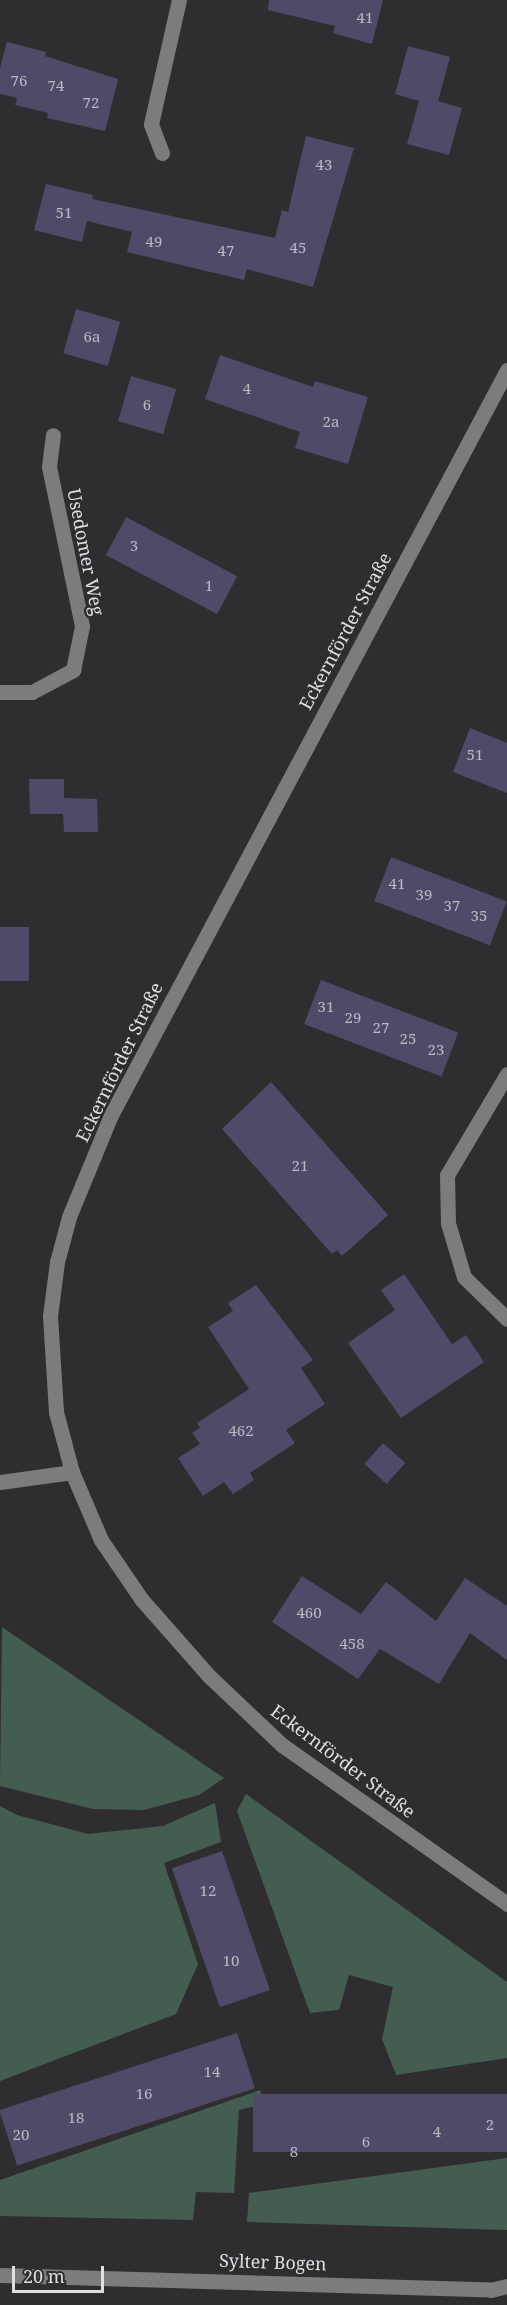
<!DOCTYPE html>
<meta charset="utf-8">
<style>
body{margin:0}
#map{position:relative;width:507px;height:2305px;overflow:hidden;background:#302d31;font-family:"Noto Serif",serif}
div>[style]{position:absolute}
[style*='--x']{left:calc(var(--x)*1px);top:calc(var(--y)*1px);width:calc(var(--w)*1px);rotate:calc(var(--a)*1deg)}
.green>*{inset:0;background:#435e50}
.building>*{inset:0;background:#504968;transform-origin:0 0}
.minor>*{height:15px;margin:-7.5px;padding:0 7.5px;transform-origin:7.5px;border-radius:7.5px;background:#7e7c7a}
span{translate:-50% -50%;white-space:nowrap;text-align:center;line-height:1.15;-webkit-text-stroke:5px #302d31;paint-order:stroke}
.number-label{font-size:15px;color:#bbb9c2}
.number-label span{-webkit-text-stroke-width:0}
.street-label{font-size:18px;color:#dfdee0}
.scale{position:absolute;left:12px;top:2266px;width:92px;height:27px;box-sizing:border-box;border:3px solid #dfdee0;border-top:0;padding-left:8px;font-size:18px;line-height:21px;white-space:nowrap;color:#dfdee0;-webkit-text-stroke:4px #302d31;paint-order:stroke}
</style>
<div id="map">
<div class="green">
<div style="clip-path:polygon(2px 1627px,224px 1778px,199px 1795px,144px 1810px,93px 1809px,0 1786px)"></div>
<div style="clip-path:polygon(246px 1794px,507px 1982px,507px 2058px,396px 2075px,382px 2039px,393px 1987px,349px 1975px,339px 2010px,310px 2013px,237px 1811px)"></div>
<div style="clip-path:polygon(215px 1803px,221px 1842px,164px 1863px,198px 1964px,176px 2014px,0 2081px,0 1806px,17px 1815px,88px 1834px,163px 1826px)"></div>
<div style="clip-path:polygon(260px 2090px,264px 2104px,239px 2110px,234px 2193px,196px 2192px,193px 2220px,0 2216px,0 2180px)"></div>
<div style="clip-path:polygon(507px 2158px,507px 2230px,247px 2222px,249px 2193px)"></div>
</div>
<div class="building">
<div style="clip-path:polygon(269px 0,383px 0,372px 44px,333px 33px,335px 26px,268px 10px)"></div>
<div style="clip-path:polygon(7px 42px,46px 52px,45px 56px,118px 79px,105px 131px,47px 118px,48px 113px,15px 105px,17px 98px,0 94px,0 68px)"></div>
<div style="clip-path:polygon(408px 46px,450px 57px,438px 101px,462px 108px,449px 155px,407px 144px,419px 101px,395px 94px)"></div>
<div style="clip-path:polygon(306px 136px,354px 148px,313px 287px,247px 269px,244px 280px,127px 252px,132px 232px,87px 221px,82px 242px,34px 230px,46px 184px,93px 195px,92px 199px,275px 238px,282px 210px,288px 212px)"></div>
<div style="left:76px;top:309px;width:46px;height:46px;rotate:16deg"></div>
<div style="clip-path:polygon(220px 355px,313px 387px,315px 381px,368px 397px,348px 464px,295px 448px,300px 432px,205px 399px)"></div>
<div style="left:131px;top:376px;width:47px;height:47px;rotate:16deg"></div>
<div style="left:126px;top:517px;width:126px;height:43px;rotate:28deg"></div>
<div style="clip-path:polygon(470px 728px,507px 743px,507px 793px,453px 772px)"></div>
<div style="clip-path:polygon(29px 779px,64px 779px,64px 798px,97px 799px,98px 832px,64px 832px,63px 814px,30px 814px)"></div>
<div style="left:391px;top:857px;width:124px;height:47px;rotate:21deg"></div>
<div style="left:0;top:927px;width:29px;height:54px"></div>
<div style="left:321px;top:980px;width:147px;height:47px;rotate:21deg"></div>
<div style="clip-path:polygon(271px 1082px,388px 1215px,342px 1256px,337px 1250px,332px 1254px,222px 1129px)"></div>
<div style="clip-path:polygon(404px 1274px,452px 1344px,466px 1335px,484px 1362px,401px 1418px,348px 1343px,395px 1310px,381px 1290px)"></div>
<div style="clip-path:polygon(256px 1285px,313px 1360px,301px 1368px,325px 1404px,286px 1430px,295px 1443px,250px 1473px,254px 1480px,233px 1494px,224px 1482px,203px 1496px,178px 1458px,200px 1444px,192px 1433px,200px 1428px,197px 1423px,249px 1389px,208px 1327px,233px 1311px,228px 1303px)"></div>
<div style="left:383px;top:1443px;width:30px;height:28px;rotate:42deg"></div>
<div style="clip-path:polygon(302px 1576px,361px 1614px,386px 1582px,436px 1621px,465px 1578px,507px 1606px,507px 1660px,470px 1633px,439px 1684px,380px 1649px,358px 1679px,272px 1622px)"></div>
<div style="left:222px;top:1851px;width:147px;height:53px;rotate:71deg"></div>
<div style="left:237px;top:2033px;width:58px;height:250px;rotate:72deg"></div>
<div style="left:507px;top:2094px;width:58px;height:254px;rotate:90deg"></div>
</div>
<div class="minor">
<div style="--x:162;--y:153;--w:31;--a:-111"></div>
<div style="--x:151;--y:124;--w:127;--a:-77.3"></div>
<div style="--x:507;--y:370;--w:844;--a:117.99"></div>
<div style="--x:111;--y:1115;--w:110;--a:112.4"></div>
<div style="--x:69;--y:1217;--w:47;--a:104.9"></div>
<div style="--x:57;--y:1262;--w:54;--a:97.4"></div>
<div style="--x:50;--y:1316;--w:96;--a:86.4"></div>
<div style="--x:56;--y:1412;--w:62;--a:75.1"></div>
<div style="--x:72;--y:1472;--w:74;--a:66.9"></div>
<div style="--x:101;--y:1540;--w:73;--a:55.7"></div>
<div style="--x:142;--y:1600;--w:101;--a:48.6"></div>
<div style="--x:209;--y:1676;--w:100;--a:43.4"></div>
<div style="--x:282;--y:1745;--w:276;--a:35.2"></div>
<div style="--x:0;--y:692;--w:32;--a:0"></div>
<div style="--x:32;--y:692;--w:47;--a:-28.2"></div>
<div style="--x:73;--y:670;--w:45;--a:-78.4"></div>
<div style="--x:82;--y:626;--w:162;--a:-101.7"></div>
<div style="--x:49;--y:467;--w:32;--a:-83"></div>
<div style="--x:507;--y:1074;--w:117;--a:120.7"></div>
<div style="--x:447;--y:1175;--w:48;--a:88.8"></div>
<div style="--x:448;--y:1223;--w:56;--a:73.5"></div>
<div style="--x:464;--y:1277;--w:60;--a:44.3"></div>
<div style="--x:0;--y:1482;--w:73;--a:-7.9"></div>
<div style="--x:0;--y:2275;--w:491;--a:1.7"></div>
<div style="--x:491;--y:2290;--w:16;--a:-14"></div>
</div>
<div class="number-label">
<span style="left:365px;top:18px">41</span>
<span style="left:19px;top:81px">76</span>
<span style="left:56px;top:86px">74</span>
<span style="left:91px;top:103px">72</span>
<span style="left:324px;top:165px">43</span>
<span style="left:64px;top:213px">51</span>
<span style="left:154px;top:242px">49</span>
<span style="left:298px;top:248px">45</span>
<span style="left:226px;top:251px">47</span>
<span style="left:92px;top:337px">6a</span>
<span style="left:247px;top:389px">4</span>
<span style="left:147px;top:405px">6</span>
<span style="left:331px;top:422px">2a</span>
<span style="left:134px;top:546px">3</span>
<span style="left:209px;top:586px">1</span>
<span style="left:475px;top:755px">51</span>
<span style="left:397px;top:884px">41</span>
<span style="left:424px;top:895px">39</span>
<span style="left:452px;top:906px">37</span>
<span style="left:479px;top:916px">35</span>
<span style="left:326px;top:1007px">31</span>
<span style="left:353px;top:1018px">29</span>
<span style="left:381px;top:1028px">27</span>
<span style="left:408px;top:1039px">25</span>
<span style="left:436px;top:1050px">23</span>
<span style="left:300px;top:1166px">21</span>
<span style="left:241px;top:1431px">462</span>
<span style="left:309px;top:1613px">460</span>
<span style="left:352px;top:1644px">458</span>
<span style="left:208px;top:1891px">12</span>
<span style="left:231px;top:1961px">10</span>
<span style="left:212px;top:2072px">14</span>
<span style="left:144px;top:2094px">16</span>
<span style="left:76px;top:2118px">18</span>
<span style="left:490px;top:2125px">2</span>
<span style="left:437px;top:2132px">4</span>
<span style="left:21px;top:2135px">20</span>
<span style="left:366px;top:2142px">6</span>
<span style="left:294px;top:2152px">8</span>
</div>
<div class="street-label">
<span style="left:86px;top:552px;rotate:79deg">Usedomer Weg</span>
<span style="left:345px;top:631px;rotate:-62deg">Eckernförder Straße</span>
<span style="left:119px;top:1062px;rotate:-64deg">Eckernförder Straße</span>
<span style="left:343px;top:1761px;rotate:37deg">Eckernförder Straße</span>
<span style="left:273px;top:2262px;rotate:2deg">Sylter Bogen</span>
</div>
<div class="scale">20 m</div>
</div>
